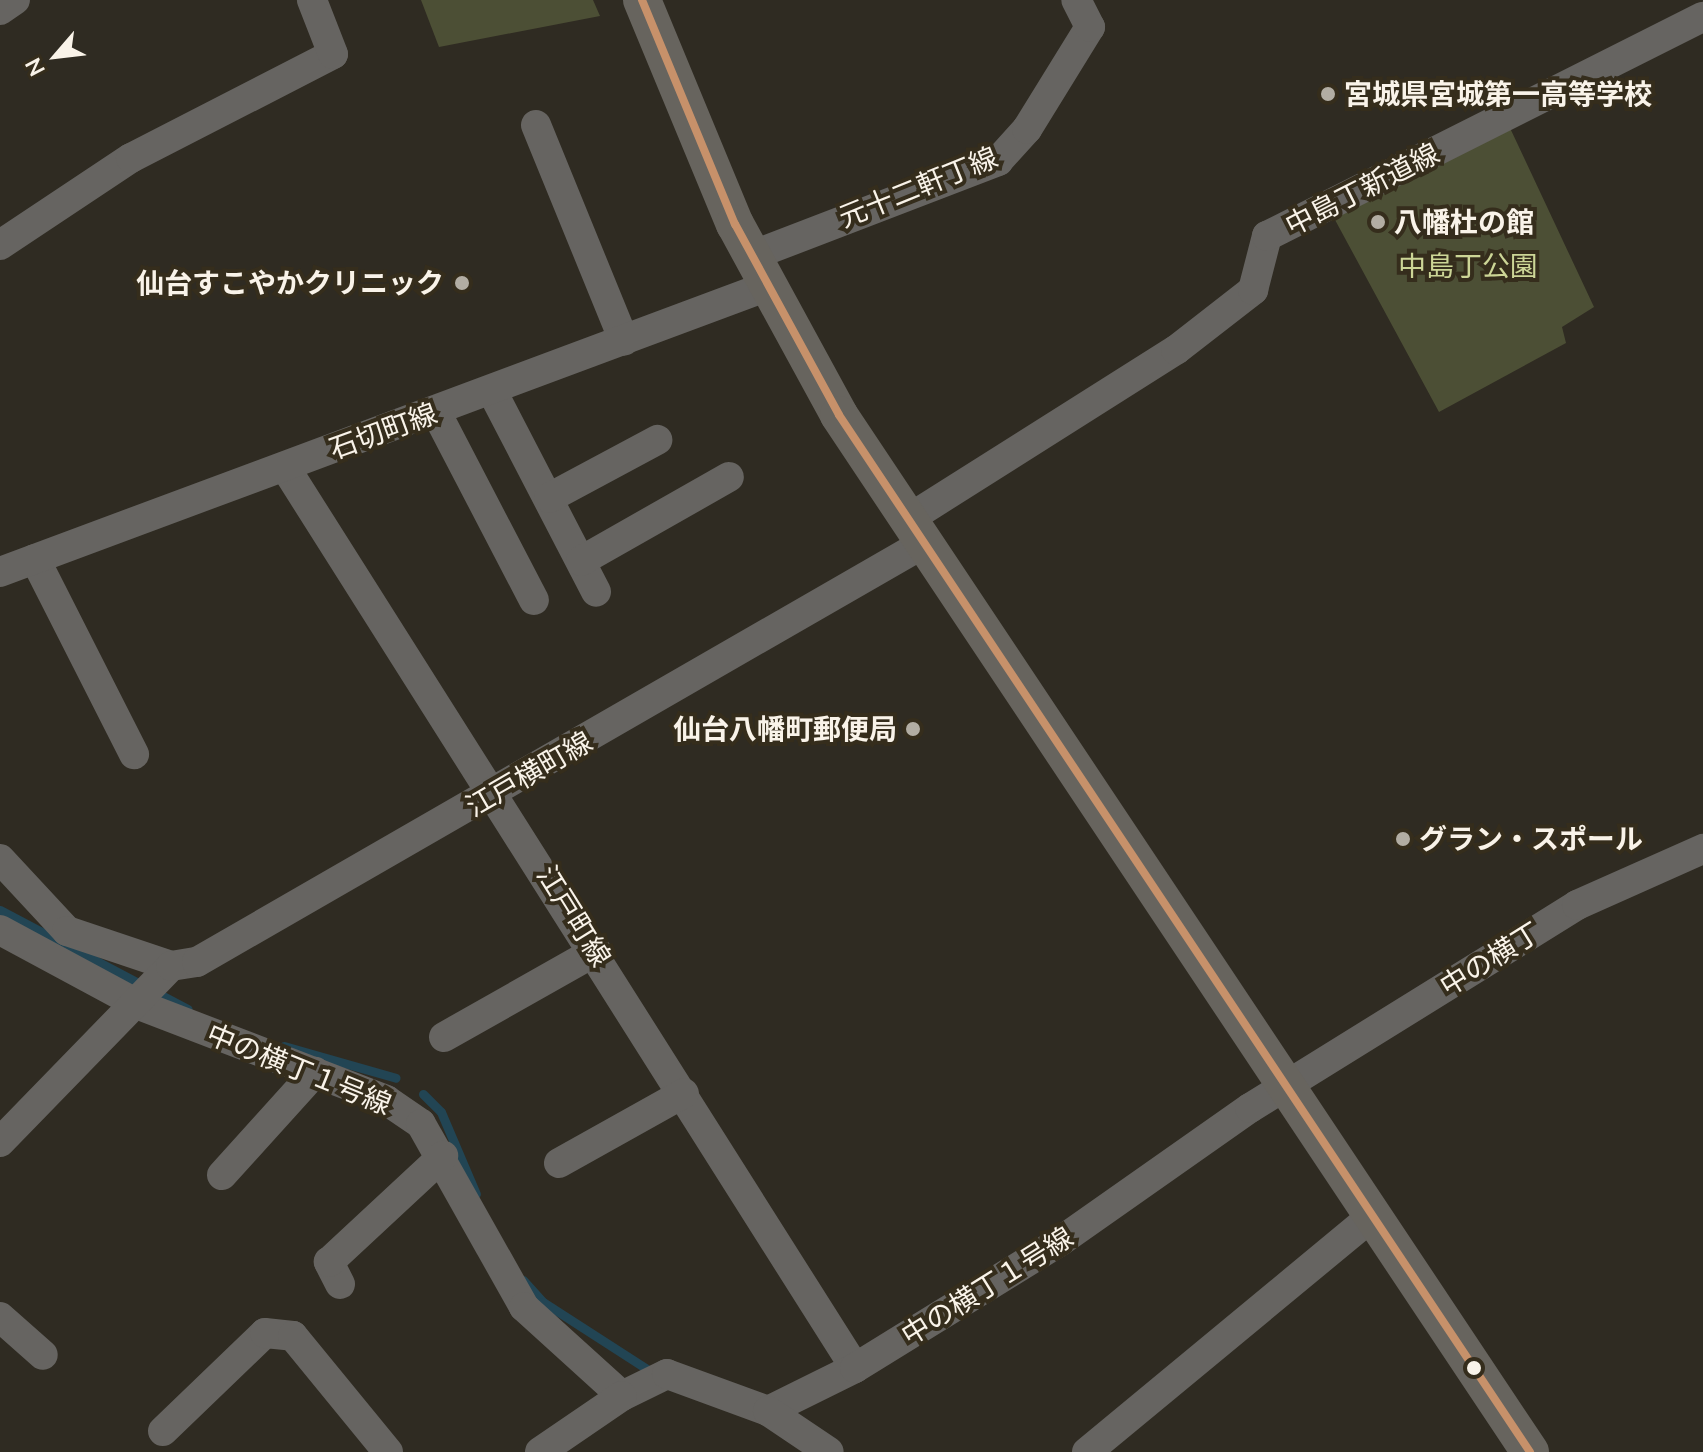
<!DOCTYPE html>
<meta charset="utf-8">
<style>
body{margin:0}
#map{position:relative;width:1703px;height:1452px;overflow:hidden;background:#2f2b22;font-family:Mulish,"Noto Sans JP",sans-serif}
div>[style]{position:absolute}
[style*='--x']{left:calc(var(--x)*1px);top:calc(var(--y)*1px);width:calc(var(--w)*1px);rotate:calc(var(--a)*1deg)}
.green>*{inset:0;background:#4c4f35}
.stream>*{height:9px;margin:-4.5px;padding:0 4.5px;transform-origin:4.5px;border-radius:4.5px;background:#224554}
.minor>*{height:30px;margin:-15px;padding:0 15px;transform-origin:15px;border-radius:15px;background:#666461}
.major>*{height:38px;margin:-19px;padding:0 19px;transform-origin:19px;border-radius:19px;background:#67645e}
.bus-1>*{height:8px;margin:-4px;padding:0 4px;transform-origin:4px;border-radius:4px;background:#c7916a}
.dots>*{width:22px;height:22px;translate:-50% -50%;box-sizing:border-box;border:4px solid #352d1c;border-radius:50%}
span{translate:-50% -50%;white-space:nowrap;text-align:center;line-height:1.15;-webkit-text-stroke:8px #352d1c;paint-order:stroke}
.poi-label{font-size:28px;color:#f9f3e9;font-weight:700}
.left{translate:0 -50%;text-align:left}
.right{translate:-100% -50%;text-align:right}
.street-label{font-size:28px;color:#f9f3e9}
.park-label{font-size:28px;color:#ccd596}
.north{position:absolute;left:16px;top:16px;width:80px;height:80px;-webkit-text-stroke:6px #352d1c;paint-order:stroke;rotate:242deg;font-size:22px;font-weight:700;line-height:32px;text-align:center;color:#f9f3e9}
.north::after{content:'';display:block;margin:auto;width:28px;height:36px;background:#f9f3e9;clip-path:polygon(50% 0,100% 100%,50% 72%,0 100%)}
</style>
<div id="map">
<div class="green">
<div style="clip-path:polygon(421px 0,593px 0,600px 16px,439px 47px)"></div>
<div style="clip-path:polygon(1510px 128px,1594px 307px,1562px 327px,1566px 343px,1439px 412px,1334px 218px)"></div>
</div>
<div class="stream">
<div style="--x:0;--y:910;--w:212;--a:27.8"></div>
<div style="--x:284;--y:1046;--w:116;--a:15.9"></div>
<div style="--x:423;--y:1094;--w:25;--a:45"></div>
<div style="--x:441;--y:1112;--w:89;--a:66.9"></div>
<div style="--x:523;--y:1280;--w:30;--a:48"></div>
<div style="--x:543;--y:1302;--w:131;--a:32.8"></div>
</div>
<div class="minor">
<div style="--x:0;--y:10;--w:18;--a:-34"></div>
<div style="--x:536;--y:125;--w:233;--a:67.8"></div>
<div style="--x:0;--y:245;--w:157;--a:-33.6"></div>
<div style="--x:131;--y:158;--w:227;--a:-27.2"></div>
<div style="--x:333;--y:54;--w:58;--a:-111.3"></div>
<div style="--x:751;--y:256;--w:265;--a:-21"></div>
<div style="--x:998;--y:161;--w:43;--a:-47.8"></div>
<div style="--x:1027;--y:129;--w:120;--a:-58.3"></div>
<div style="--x:1090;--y:27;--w:30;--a:-117"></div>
<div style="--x:492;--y:391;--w:226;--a:62.6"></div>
<div style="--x:436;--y:412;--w:212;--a:62.5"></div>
<div style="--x:285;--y:467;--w:1066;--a:57.68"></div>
<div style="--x:549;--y:498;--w:123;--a:-28.2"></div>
<div style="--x:910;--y:518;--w:315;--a:-32.3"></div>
<div style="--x:1176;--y:350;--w:98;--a:-37.9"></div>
<div style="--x:1253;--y:290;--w:56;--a:-75.5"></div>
<div style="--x:1267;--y:236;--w:488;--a:-26.7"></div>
<div style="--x:35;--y:559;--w:219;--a:63.1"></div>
<div style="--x:581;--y:561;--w:170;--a:-29.6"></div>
<div style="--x:0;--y:572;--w:816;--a:-20.43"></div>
<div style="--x:0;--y:859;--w:98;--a:47.1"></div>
<div style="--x:67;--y:931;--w:110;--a:18.6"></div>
<div style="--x:0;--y:930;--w:158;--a:28.3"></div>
<div style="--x:139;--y:1005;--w:265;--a:21"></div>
<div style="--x:386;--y:1100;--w:42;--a:34.4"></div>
<div style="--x:421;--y:1124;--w:210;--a:60.6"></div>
<div style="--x:524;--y:1307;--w:132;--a:42.2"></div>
<div style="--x:622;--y:1396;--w:50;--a:-26.1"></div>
<div style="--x:667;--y:1374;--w:108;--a:20.1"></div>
<div style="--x:768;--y:1411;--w:97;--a:-26.3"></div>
<div style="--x:855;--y:1368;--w:243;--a:-31.7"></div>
<div style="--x:1062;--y:1240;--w:230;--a:-35.1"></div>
<div style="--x:1250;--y:1108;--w:385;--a:-31.8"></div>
<div style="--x:1577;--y:905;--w:138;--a:-24"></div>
<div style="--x:444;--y:1037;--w:175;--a:-29.5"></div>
<div style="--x:0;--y:1142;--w:245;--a:-45.8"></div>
<div style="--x:171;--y:966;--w:26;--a:-9"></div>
<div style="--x:197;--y:962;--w:841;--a:-29.95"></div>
<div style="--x:559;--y:1163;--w:143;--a:-29.2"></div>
<div style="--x:222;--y:1175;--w:139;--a:-47.9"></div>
<div style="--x:340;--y:1284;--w:25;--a:-117"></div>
<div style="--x:329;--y:1262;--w:156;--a:-42.9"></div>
<div style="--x:0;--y:1317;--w:57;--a:41.5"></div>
<div style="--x:768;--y:1411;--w:73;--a:33.9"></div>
<div style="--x:163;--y:1431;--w:141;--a:-43.9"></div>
<div style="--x:265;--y:1333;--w:28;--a:6"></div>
<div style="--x:293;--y:1336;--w:150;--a:50.7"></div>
<div style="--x:540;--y:1452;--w:99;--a:-34.3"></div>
<div style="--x:1087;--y:1452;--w:370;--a:-39.6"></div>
</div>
<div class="major">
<div style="--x:642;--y:0;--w:243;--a:67.5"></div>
<div style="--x:735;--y:224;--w:217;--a:61.4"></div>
<div style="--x:839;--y:415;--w:1246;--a:56.32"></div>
</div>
<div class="bus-1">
<div style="--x:642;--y:0;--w:243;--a:67.5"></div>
<div style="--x:735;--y:224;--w:217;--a:61.4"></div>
<div style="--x:839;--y:415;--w:1246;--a:56.32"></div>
</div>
<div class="dots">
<div style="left:1328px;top:94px;background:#b2ada3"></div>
<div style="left:1378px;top:222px;background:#b2ada3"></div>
<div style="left:462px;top:283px;background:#b2ada3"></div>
<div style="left:913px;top:729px;background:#b2ada3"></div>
<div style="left:1403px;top:839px;background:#b2ada3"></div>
<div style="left:1474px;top:1368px;background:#f9f3e9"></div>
</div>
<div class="poi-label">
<span class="left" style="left:1344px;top:94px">宮城県宮城第一高等学校</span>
<span class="left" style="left:1394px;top:222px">八幡杜の館</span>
<span class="right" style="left:444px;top:283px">仙台すこやかクリニック</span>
<span class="right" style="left:897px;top:729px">仙台八幡町郵便局</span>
<span class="left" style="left:1419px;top:839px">グラン・スポール</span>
</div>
<div class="street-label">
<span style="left:918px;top:187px;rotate:-22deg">元十二軒丁線</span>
<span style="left:1362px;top:189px;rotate:-27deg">中島丁新道線</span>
<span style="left:383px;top:431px;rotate:-20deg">石切町線</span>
<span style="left:529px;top:774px;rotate:-30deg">江戸横町線</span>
<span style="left:574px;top:916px;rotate:58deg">江戸町線</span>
<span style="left:1490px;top:959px;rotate:-32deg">中の横丁</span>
<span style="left:299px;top:1069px;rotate:22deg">中の横丁１号線</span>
<span style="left:987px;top:1286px;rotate:-32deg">中の横丁１号線</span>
</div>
<div class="park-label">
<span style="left:1468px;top:266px">中島丁公園</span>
</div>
<div class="north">N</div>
</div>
